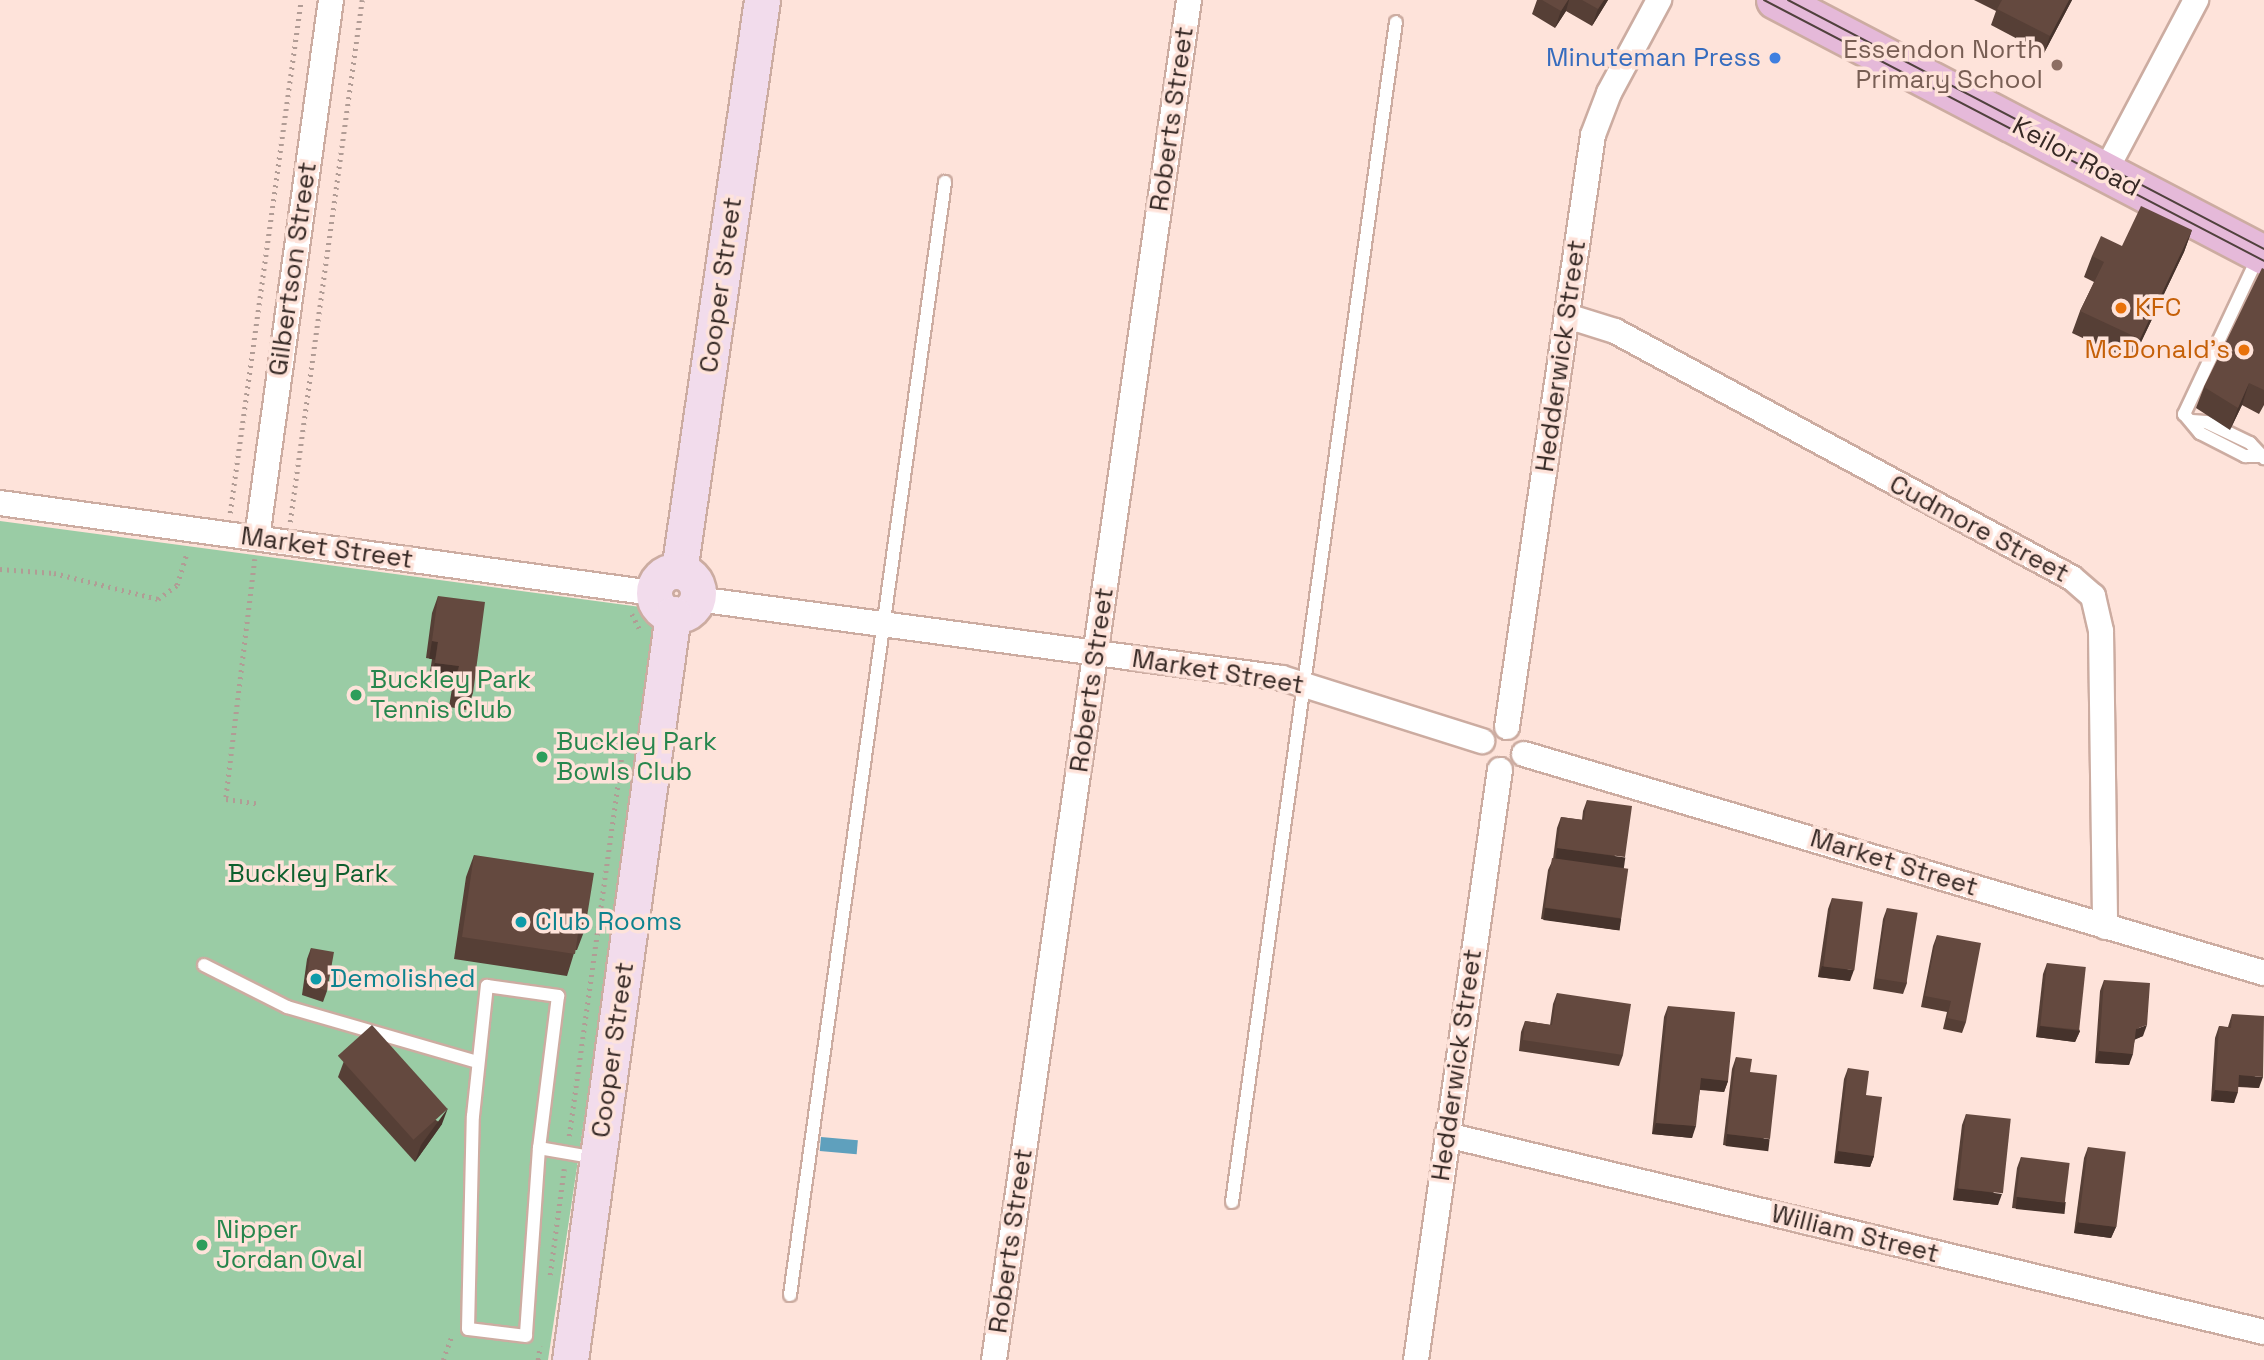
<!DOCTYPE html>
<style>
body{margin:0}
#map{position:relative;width:2264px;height:1360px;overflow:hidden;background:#fee3da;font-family:"Space Grotesk",sans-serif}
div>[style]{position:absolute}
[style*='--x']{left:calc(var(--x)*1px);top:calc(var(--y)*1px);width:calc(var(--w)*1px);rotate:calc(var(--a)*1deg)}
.green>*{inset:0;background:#9acca5}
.water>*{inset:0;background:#5fa0bd;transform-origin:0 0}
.path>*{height:4.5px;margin-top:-2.25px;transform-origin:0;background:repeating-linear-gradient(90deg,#b19c95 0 2px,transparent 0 7px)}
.roads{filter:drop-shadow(2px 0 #ccaca1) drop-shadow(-2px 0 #ccaca1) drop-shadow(0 2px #ccaca1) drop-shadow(0 -2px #ccaca1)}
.lane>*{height:12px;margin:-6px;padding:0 6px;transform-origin:6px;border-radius:6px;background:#fff}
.street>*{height:24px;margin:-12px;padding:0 12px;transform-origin:12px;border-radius:12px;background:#fff}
.secondary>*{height:35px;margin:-17.5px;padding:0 17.5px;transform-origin:17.5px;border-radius:17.5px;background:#f2dcec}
.secondary>.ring{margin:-17.5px;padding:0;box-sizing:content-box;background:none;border:35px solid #f2dcec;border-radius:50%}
.primary>*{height:38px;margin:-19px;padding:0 19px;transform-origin:19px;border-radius:19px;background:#e5b9d9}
.tram>*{height:2px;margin:-1px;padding:0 1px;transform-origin:1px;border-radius:1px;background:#50413d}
.wall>*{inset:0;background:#563f36}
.shaded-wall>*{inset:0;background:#46332c;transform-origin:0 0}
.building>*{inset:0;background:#64493f;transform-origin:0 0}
.dots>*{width:19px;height:19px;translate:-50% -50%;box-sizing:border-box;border:4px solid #fee3da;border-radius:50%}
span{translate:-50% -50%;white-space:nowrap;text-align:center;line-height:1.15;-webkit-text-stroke:7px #fee3da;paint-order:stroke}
.education-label{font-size:26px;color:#785e54}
.right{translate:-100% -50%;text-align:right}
.shop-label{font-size:26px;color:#366cbe}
.street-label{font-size:26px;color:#362925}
.food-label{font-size:26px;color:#c56008}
.left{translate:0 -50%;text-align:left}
.leisure-label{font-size:26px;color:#27864d}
.park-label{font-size:26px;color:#0d5f2d}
.culture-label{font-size:26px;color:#0d838f}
</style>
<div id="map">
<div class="green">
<div style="clip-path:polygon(0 521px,648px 608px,659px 622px,548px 1360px,0 1360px)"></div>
</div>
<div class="water">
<div style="left:821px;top:1137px;width:37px;height:14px;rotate:5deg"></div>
</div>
<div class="path">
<div style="--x:230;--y:513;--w:518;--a:-82.12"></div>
<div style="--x:290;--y:522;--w:527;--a:-82.15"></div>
<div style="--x:255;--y:559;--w:242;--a:96.9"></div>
<div style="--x:226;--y:799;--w:34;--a:8"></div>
<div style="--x:0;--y:569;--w:54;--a:4.2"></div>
<div style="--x:54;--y:573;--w:107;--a:14"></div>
<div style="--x:158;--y:599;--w:24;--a:-36"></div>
<div style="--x:177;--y:585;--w:34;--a:-73"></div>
<div style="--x:632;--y:614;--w:18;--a:63"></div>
<div style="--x:569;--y:1136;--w:380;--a:-82.1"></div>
<div style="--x:550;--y:1275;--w:107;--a:-82.5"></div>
<div style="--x:443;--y:1360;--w:27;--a:-70"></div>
<div style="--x:538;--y:1360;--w:14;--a:-82"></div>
</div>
<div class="roads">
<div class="lane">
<div style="--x:2258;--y:257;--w:174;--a:115.2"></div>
<div style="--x:2184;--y:414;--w:25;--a:50"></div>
<div style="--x:2200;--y:433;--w:51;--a:27.1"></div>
<div style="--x:2245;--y:456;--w:15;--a:0"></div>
<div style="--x:2192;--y:421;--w:14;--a:4"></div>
<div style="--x:2206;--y:422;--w:49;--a:25.5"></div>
<div style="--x:2250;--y:443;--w:21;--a:47"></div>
<div style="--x:204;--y:965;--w:93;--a:26.8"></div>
<div style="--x:287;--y:1007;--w:199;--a:16.1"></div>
<div style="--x:487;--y:986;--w:72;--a:8"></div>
<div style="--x:558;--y:996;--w:153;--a:97.1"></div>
<div style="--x:539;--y:1148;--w:188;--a:94"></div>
<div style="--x:526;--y:1336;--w:58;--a:-173.1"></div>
<div style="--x:468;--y:1329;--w:213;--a:-88.7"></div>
<div style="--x:473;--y:1116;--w:131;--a:-83.9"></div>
<div style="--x:539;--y:1148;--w:59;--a:9.8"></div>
<div style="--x:1232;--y:1202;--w:1191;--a:-82.09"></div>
<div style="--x:790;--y:1295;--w:1124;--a:-82.07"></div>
</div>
<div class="street">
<div style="--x:2105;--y:172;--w:195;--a:-62.1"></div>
<div style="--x:1567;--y:316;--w:50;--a:17.4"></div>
<div style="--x:1615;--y:331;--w:519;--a:28.39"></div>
<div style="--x:2072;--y:578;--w:28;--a:41"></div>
<div style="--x:2093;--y:596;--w:36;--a:77"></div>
<div style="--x:2101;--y:631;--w:296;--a:89.2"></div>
<div style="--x:0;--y:503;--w:659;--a:7.85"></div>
<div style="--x:257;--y:538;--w:543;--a:-82.17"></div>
<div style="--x:697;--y:599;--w:590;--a:7.69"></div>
<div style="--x:1282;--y:678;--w:210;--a:17.5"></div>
<div style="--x:1507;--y:727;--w:598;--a:-81.73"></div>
<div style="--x:1593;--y:135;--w:45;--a:-69.1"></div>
<div style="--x:1609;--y:93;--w:106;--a:-61.7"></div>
<div style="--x:1524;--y:754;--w:772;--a:16.49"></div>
<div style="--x:1447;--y:1135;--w:840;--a:13.56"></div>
<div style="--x:994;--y:1360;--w:1374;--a:-81.84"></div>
<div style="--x:1416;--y:1360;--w:596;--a:-81.9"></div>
</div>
<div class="secondary">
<div style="--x:679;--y:571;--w:577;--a:-81.73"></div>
<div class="ring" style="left:654px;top:571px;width:9px;height:9px"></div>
<div style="--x:570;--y:1360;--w:753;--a:-82.14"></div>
</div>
<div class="primary">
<div style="--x:1776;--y:0;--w:551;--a:27.59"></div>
</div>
</div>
<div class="tram">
<div style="--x:1764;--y:0;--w:564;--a:27.56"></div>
<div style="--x:1788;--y:0;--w:537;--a:27.61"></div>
</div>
<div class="wall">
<div style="clip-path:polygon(1537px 0,1608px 0,1592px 26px,1566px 11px,1555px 28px,1532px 14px)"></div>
<div style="clip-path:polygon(1974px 0,2072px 0,2044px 53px,1991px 25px,1996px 11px)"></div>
<div style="clip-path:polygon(2192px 230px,2184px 252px,2132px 361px,2072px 333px,2080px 311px,2094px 282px,2084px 277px,2092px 256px,2122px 246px)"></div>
<div style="clip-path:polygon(2264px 269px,2264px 405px,2259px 414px,2242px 405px,2230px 430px,2196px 408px,2204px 387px)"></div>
<div style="clip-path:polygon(438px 596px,473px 693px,467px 710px,449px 707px,453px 682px,429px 679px,432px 659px,426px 658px,432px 613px)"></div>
<div style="clip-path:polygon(1587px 800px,1621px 868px,1621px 919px,1617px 930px,1541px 919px,1548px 870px,1553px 859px,1557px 828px,1561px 817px,1582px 820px,1583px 811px)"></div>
<div style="clip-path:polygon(474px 855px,585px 929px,577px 950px,575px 950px,567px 976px,454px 959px,466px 877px)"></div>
<div style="clip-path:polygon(1832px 898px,1850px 981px,1818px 977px,1828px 909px)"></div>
<div style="clip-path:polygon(1887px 908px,1907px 983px,1903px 994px,1873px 989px,1883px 919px)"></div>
<div style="clip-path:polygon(1937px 935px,1966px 1022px,1962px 1033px,1943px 1029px,1947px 1012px,1921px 1007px,1933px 946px)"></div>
<div style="clip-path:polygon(311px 948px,327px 991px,323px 1002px,302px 995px,307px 959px)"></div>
<div style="clip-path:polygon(2047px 963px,2080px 1031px,2075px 1042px,2036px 1037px,2043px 974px)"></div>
<div style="clip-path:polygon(2104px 980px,2143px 1036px,2135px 1039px,2129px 1065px,2095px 1063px,2100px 991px)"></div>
<div style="clip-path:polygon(1557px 993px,1623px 1055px,1619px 1066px,1519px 1051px,1521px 1032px,1525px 1021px,1550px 1025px,1553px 1004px)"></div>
<div style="clip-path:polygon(1668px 1006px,1728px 1081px,1724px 1092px,1700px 1090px,1692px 1138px,1652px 1134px,1664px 1017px)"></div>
<div style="clip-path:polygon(2232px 1014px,2259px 1088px,2238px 1087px,2234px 1103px,2211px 1101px,2215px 1038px,2219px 1026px,2228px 1027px)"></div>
<div style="clip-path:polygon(1736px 1057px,1750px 1072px,1766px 1150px,1723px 1145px,1732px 1069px)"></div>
<div style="clip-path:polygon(344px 1061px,442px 1124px,415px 1162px,338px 1077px)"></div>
<div style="clip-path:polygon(1848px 1068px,1866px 1095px,1874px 1156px,1870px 1167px,1834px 1163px,1844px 1079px)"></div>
<div style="clip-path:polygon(1966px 1114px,1998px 1205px,1953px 1200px,1962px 1125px)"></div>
<div style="clip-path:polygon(2088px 1147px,2116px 1227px,2111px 1238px,2074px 1233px,2084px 1158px)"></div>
<div style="clip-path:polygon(2021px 1157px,2062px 1213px,2012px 1208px,2017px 1168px)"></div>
</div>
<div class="shaded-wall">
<div style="clip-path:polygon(1568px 0,1569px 0,1566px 11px,1555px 28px,1561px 11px)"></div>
<div style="clip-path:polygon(1604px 0,1608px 0,1592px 26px,1598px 9px)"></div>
<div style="clip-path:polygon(2069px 0,2072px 0,2044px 53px,2050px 36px)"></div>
<div style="clip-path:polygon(2192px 230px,2184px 252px,2132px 361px,2140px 339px)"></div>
<div style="clip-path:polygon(2249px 383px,2242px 405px,2230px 430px,2238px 408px)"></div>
<div style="left:432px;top:641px;width:6px;height:18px;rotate:9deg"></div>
<div style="clip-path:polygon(435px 663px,459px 666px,453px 682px,429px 679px)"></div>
<div style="left:1557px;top:848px;width:69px;height:12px;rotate:8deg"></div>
<div style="left:1545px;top:908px;width:77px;height:12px;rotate:8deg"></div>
<div style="clip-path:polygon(1822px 966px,1854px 970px,1850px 981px,1818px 977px)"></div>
<div style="clip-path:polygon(2147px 1025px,2143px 1036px,2132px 1041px,2136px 1029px)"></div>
<div style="clip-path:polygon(2040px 1026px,2080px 1031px,2075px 1042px,2036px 1037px)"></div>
<div style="clip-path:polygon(2099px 1051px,2133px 1054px,2129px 1065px,2095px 1063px)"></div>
<div style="clip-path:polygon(2239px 1075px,2263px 1077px,2259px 1088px,2235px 1086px)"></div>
<div style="clip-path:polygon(1701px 1078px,1728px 1081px,1724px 1092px,1697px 1089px)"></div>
<div style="clip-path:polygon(2215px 1090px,2238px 1092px,2234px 1103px,2211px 1101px)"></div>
<div style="clip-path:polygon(448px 1108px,442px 1124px,415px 1162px,421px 1145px)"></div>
<div style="clip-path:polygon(1656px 1123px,1696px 1126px,1692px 1138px,1652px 1134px)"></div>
<div style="left:1727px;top:1134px;width:43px;height:12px;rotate:7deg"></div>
<div style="clip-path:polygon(1838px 1151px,1874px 1156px,1870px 1167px,1834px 1163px)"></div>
<div style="clip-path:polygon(1957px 1188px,2002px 1194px,1998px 1205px,1953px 1200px)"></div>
<div style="left:2017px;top:1197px;width:49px;height:12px;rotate:6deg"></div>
<div style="clip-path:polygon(2078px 1222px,2116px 1227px,2111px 1238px,2074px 1233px)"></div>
</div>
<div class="building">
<div style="clip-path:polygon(1542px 0,1568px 0,1561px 11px)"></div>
<div style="clip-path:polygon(1582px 0,1604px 0,1598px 9px)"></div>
<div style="clip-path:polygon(2002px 0,2069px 0,2050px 36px,1997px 9px)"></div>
<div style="clip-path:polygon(2141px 206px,2192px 230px,2140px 339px,2080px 311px,2104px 262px,2092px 256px,2101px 236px,2122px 246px)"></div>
<div style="clip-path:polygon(2262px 268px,2264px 269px,2264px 390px,2249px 383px,2238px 408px,2204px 387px)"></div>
<div style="clip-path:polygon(438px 596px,485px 602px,473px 693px,455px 691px,459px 666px,435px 663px,438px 642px,432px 641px)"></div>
<div style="clip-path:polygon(1587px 800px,1632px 806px,1625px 857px,1557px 848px,1561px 817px,1584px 820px)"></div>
<div style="clip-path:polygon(474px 855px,594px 873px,585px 929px,579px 927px,575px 954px,462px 937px)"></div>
<div style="left:1552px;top:858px;width:77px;height:50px;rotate:8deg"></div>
<div style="left:1832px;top:898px;width:31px;height:69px;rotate:7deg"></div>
<div style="left:1887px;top:908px;width:31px;height:71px;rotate:9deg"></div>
<div style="clip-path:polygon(1937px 935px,1981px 943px,1966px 1022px,1947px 1018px,1951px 1001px,1925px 996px)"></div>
<div style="clip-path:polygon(311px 948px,334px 952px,327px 991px,306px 983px)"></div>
<div style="left:2047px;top:963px;width:39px;height:63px;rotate:6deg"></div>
<div style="clip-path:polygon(2104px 980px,2150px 983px,2147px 1025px,2136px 1029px,2133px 1054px,2099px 1051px)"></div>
<div style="clip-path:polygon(1557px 993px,1631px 1004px,1623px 1055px,1523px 1040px,1525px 1021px,1552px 1025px)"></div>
<div style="clip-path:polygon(1668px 1006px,1735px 1012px,1728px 1081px,1701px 1078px,1696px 1126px,1656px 1123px)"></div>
<div style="clip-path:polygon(2232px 1014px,2264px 1016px,2263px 1077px,2239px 1075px,2238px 1092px,2215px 1090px,2219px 1026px,2231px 1028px)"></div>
<div style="left:372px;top:1025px;width:113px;height:46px;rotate:48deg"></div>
<div style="clip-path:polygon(1736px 1057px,1752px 1059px,1750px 1072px,1777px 1075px,1770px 1139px,1727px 1134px)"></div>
<div style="clip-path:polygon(1848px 1068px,1869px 1071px,1866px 1095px,1882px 1097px,1874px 1156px,1838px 1151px)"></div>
<div style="left:1966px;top:1114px;width:45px;height:75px;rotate:6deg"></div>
<div style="left:2088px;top:1147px;width:38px;height:76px;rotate:7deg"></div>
<div style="left:2021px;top:1157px;width:49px;height:40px;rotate:7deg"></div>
</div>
<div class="dots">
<div style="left:1775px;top:58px;background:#3f7fe0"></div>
<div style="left:2057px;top:65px;background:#8d6e63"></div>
<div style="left:2121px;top:308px;background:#e8710a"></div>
<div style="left:2244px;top:350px;background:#e8710a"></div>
<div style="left:356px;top:695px;background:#2e9e5b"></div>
<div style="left:542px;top:757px;background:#2e9e5b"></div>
<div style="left:521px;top:922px;background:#0f9aa8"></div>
<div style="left:316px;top:979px;background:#0f9aa8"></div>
<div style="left:202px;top:1245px;background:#2e9e5b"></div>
</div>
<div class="education-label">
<span class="right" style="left:2043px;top:65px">Essendon North<br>Primary School</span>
</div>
<div class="shop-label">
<span class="right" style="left:1761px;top:58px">Minuteman Press</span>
</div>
<div class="street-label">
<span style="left:1172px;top:119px;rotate:-82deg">Roberts Street</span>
<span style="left:2076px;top:157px;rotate:28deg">Keilor Road</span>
<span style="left:293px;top:269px;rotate:-82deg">Gilbertson Street</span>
<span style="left:721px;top:285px;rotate:-82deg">Cooper Street</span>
<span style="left:1561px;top:356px;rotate:-82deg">Hedderwick Street</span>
<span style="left:1979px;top:529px;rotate:28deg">Cudmore Street</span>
<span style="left:327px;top:548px;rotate:8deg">Market Street</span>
<span style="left:1218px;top:672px;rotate:9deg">Market Street</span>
<span style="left:1092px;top:680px;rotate:-82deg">Roberts Street</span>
<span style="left:1894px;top:863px;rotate:17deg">Market Street</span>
<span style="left:613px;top:1050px;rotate:-82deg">Cooper Street</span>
<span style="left:1457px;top:1065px;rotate:-82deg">Hedderwick Street</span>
<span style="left:1855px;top:1234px;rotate:14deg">William Street</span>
<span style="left:1011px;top:1241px;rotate:-82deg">Roberts Street</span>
</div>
<div class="food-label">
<span class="left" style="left:2135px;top:308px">KFC</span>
<span class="right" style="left:2230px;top:350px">McDonald's</span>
</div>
<div class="leisure-label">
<span class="left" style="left:370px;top:695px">Buckley Park<br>Tennis Club</span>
<span class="left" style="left:556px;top:757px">Buckley Park<br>Bowls Club</span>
<span class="left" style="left:216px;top:1245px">Nipper<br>Jordan Oval</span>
</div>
<div class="park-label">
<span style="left:308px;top:874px">Buckley Park</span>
</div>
<div class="culture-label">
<span class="left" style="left:535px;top:922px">Club Rooms</span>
<span class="left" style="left:330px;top:979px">Demolished</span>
</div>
</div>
